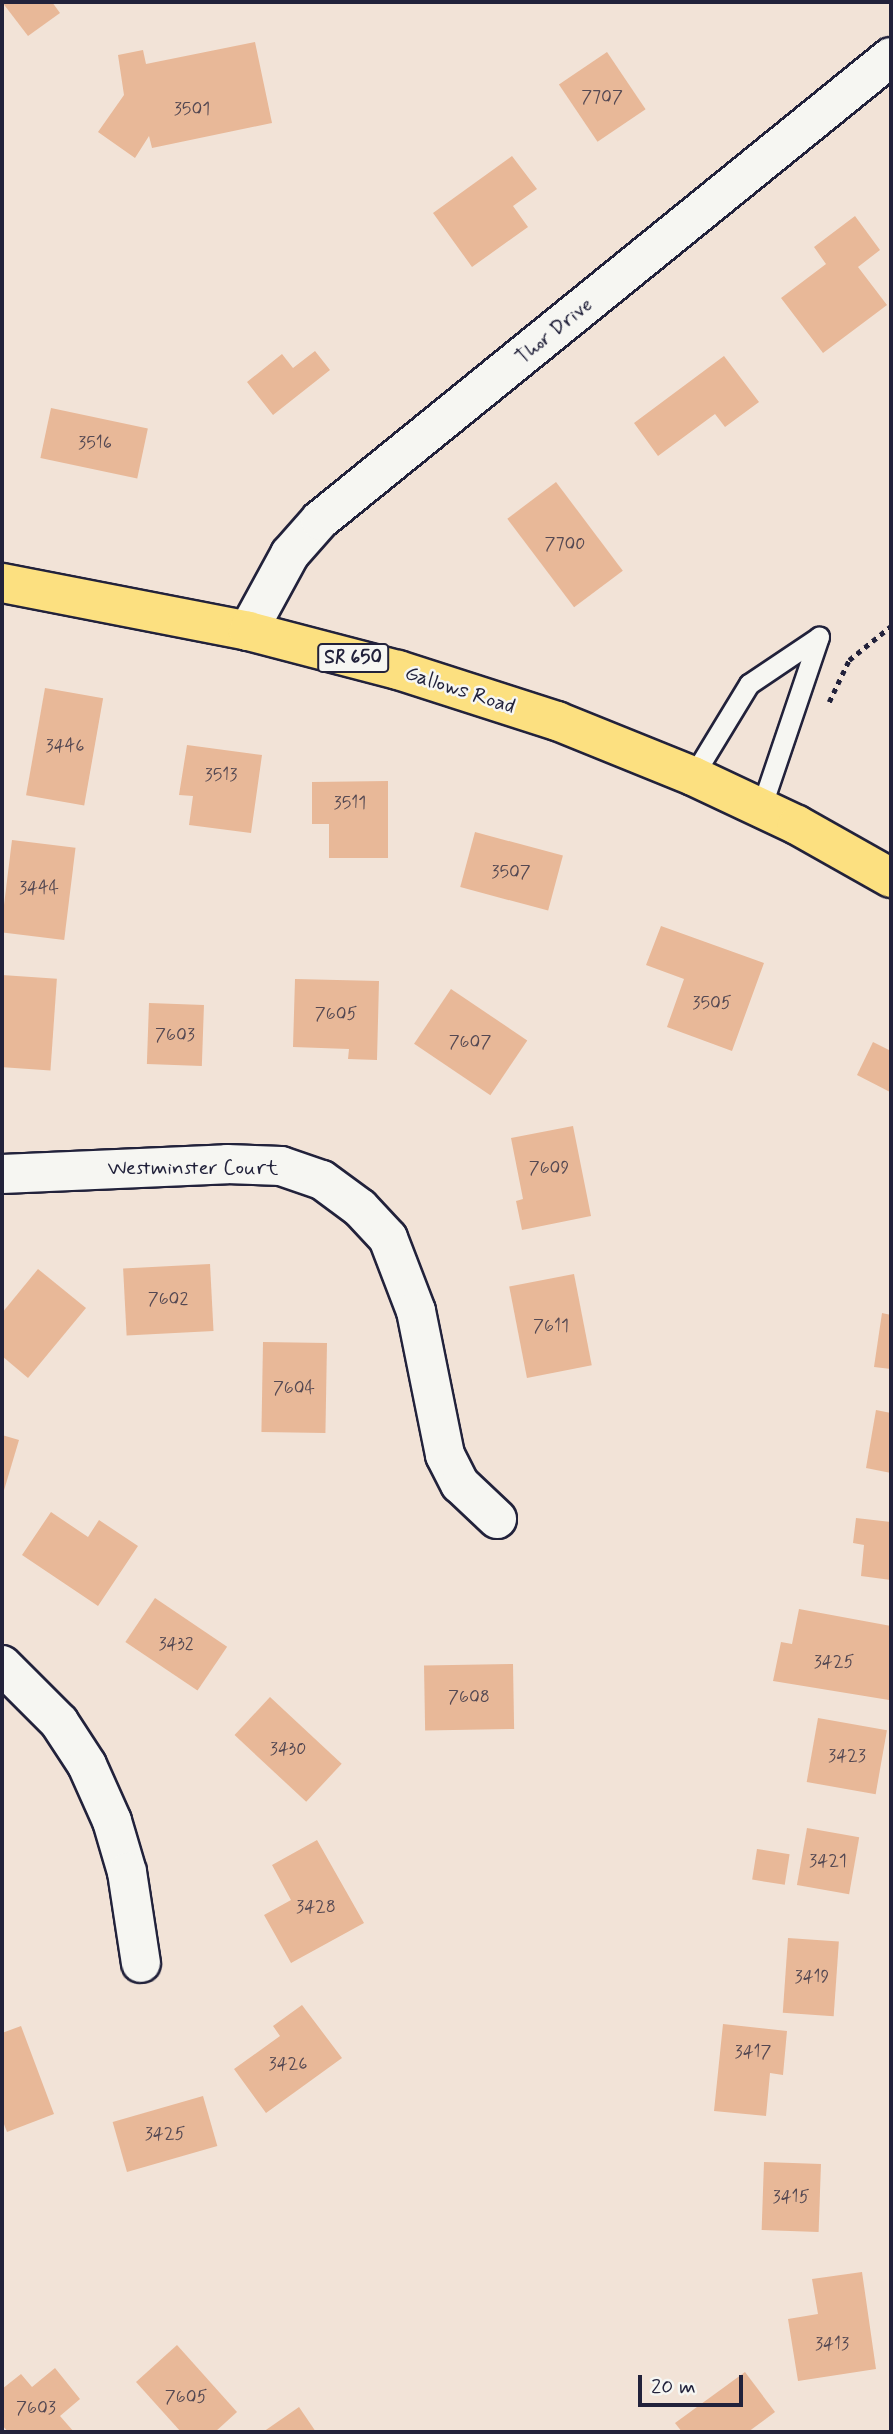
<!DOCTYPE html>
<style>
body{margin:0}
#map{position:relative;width:893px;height:2434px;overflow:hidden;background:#f2e3d7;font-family:Mynerve,sans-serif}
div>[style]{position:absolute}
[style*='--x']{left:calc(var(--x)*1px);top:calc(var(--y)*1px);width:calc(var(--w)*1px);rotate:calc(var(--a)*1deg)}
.building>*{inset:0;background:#e8b898;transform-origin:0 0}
.path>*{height:4.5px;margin-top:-2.25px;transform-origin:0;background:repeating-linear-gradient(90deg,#22223b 0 5px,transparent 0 10px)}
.roads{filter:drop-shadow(2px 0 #22223b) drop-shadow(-2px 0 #22223b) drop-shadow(0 2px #22223b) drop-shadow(0 -2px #22223b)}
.lane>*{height:19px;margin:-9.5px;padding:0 9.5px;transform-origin:9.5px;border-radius:9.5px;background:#f6f6f2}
.street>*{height:38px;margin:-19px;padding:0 19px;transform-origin:19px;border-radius:19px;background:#f6f6f2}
.primary>*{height:38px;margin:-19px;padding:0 19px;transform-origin:19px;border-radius:19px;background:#fce080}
span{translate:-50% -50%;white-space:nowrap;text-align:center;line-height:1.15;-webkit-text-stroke:5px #f6f6f2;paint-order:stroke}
.number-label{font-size:18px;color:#544852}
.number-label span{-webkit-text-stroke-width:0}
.shield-label span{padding:2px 5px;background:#f6f6f2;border:2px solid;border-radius:5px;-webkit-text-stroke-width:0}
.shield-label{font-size:19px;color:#22223b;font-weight:700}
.street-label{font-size:21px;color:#22223b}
.frame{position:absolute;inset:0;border:4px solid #22223b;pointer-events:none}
.scale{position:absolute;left:638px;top:2375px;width:105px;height:32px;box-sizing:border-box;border:4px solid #22223b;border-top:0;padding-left:9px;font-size:21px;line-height:24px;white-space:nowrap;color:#22223b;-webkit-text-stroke:5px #f6f6f2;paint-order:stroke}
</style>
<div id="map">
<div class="building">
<div style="clip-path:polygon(2px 2px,52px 2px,60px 13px,28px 36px)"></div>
<div style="clip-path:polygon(255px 42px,272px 123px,152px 148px,149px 136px,135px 158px,98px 132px,124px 95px,118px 55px,143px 50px,146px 64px)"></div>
<div style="left:607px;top:52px;width:69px;height:58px;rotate:56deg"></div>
<div style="clip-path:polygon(512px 156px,537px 189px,513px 206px,528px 227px,472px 267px,433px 213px)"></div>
<div style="clip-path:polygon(855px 216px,880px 250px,858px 267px,887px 305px,823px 353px,781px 298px,826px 264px,814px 247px)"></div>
<div style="clip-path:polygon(315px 351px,330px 370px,273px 415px,247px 382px,282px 354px,293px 368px)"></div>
<div style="clip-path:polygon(724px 356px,759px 402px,725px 427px,715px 414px,658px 456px,634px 423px)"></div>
<div style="left:51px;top:408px;width:99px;height:51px;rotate:12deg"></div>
<div style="left:556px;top:482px;width:111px;height:61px;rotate:53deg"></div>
<div style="left:45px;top:688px;width:59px;height:109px;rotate:10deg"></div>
<div style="clip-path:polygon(187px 745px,262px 755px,251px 833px,189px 825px,193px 796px,179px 795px)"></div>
<div style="clip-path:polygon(388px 781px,388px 858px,329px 858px,329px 824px,312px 824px,312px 782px)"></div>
<div style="left:475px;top:832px;width:91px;height:57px;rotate:15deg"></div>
<div style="left:12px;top:840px;width:64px;height:93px;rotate:7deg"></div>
<div style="clip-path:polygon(661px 926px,764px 963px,732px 1051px,667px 1027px,684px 979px,646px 965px)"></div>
<div style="left:2px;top:975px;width:55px;height:92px;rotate:4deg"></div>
<div style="clip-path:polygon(295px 979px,379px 981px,377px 1060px,348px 1059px,349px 1049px,293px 1047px)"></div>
<div style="left:451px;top:989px;width:92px;height:66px;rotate:34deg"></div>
<div style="left:149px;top:1003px;width:55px;height:61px;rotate:2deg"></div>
<div style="clip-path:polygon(873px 1042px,891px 1051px,890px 1092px,857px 1075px)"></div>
<div style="clip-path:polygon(573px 1126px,591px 1216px,522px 1230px,516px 1201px,523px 1199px,511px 1138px)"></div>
<div style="left:210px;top:1264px;width:67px;height:87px;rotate:87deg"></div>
<div style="clip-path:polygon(38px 1269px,86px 1308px,28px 1378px,2px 1356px,2px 1313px)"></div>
<div style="left:574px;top:1274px;width:93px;height:66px;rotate:79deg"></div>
<div style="clip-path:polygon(882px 1313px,891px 1315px,891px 1369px,874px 1367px)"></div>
<div style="left:263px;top:1342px;width:64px;height:90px;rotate:1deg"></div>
<div style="clip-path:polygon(876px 1410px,891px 1413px,891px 1473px,866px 1468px)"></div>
<div style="clip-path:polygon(2px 1435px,19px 1440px,2px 1497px)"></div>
<div style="clip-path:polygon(51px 1512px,88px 1537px,99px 1520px,138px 1546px,98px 1606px,22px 1555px)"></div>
<div style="clip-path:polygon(856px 1518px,891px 1522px,891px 1580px,861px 1576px,864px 1545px,853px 1543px)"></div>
<div style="left:155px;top:1598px;width:87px;height:53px;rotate:34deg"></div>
<div style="clip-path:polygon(799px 1609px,891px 1626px,889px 1700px,773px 1681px,781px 1642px,792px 1644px)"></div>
<div style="left:513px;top:1664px;width:65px;height:89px;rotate:89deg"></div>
<div style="left:270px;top:1697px;width:98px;height:52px;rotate:43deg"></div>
<div style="left:818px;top:1718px;width:70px;height:65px;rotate:10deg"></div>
<div style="left:807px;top:1828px;width:53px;height:58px;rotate:10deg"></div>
<div style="clip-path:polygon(317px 1840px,364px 1923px,291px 1963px,264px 1915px,291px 1900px,272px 1865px)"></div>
<div style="left:757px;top:1849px;width:33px;height:31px;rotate:9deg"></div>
<div style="left:788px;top:1938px;width:51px;height:75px;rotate:4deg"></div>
<div style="clip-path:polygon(302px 2005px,342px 2058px,266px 2113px,234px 2069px,280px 2036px,273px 2026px)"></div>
<div style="clip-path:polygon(723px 2024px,787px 2031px,783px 2075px,770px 2073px,766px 2116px,714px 2111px)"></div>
<div style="clip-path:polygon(21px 2026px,54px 2114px,7px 2132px,2px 2119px,2px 2033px)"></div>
<div style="left:203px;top:2096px;width:52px;height:94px;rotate:74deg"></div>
<div style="left:764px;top:2162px;width:57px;height:68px;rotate:2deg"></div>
<div style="clip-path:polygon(862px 2272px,876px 2369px,798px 2381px,788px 2319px,818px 2314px,812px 2279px)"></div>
<div style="clip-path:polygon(177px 2345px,237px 2412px,215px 2432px,181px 2432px,136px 2382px)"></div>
<div style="clip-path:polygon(55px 2368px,80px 2399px,60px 2416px,74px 2432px,8px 2432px,2px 2425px,2px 2389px,21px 2374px,32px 2387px)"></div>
<div style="clip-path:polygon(745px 2372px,775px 2412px,748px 2432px,682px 2432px,675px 2423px)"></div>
<div style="clip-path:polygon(299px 2407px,316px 2432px,263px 2432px)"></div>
</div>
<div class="path">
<div style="--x:829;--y:702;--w:47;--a:-64.5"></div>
<div style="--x:849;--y:660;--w:54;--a:-39"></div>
</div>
<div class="roads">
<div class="lane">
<div style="--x:693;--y:776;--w:108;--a:-58.7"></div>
<div style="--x:749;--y:684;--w:84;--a:-33.9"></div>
<div style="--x:761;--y:808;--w:181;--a:-71.3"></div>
</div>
<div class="street">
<div style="--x:248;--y:631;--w:88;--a:-61.4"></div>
<div style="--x:290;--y:554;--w:45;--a:-48.6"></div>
<div style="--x:320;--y:520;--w:735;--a:-39.04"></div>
<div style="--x:2;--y:1174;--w:225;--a:-2.5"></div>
<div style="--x:227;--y:1164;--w:54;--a:2.1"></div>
<div style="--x:281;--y:1166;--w:43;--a:18.9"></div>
<div style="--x:322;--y:1180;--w:47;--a:36.4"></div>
<div style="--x:360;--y:1208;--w:41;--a:47"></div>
<div style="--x:388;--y:1238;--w:78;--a:69"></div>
<div style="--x:416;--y:1311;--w:147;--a:78.6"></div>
<div style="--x:445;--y:1455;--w:33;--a:63"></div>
<div style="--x:460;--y:1484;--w:51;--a:43.4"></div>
<div style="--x:2;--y:1665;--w:81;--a:45"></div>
<div style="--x:59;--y:1722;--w:51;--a:56.9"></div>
<div style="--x:87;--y:1765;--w:61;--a:65.9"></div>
<div style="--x:112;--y:1821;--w:53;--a:73.6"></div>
<div style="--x:127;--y:1872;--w:92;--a:81.3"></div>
</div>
<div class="primary">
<div style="--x:2;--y:583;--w:251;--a:11"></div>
<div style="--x:248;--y:631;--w:155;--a:14.6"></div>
<div style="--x:398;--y:670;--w:167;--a:17.8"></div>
<div style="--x:557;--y:721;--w:147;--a:22"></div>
<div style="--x:693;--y:776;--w:115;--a:25.2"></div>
<div style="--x:797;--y:825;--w:108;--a:29.4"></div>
</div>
</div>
<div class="number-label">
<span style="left:602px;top:97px">7707</span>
<span style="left:192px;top:109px">3501</span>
<span style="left:95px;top:443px">3516</span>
<span style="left:565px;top:544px">7700</span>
<span style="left:65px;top:746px">3446</span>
<span style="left:221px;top:775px">3513</span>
<span style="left:350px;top:803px">3511</span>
<span style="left:511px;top:872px">3507</span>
<span style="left:39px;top:888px">3444</span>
<span style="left:712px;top:1003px">3505</span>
<span style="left:336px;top:1014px">7605</span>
<span style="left:175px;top:1035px">7603</span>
<span style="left:470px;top:1042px">7607</span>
<span style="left:549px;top:1168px">7609</span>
<span style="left:168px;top:1299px">7602</span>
<span style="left:551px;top:1326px">7611</span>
<span style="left:294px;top:1388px">7604</span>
<span style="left:176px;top:1644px">3432</span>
<span style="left:834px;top:1662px">3425</span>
<span style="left:469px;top:1697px">7608</span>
<span style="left:288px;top:1749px">3430</span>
<span style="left:847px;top:1756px">3423</span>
<span style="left:828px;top:1861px">3421</span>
<span style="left:316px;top:1907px">3428</span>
<span style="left:812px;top:1977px">3419</span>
<span style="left:753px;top:2052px">3417</span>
<span style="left:288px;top:2064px">3426</span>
<span style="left:165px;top:2134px">3425</span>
<span style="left:791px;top:2197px">3415</span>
<span style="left:832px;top:2344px">3413</span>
<span style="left:186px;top:2397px">7605</span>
<span style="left:36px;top:2408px">7603</span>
</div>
<div class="shield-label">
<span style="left:353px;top:658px">SR 650</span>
</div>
<div class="street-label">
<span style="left:554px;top:331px;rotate:-39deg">Thor Drive</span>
<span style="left:460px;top:690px;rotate:18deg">Gallows Road</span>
<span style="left:193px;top:1168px">Westminster Court</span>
</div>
<div class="frame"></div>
<div class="scale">20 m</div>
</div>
